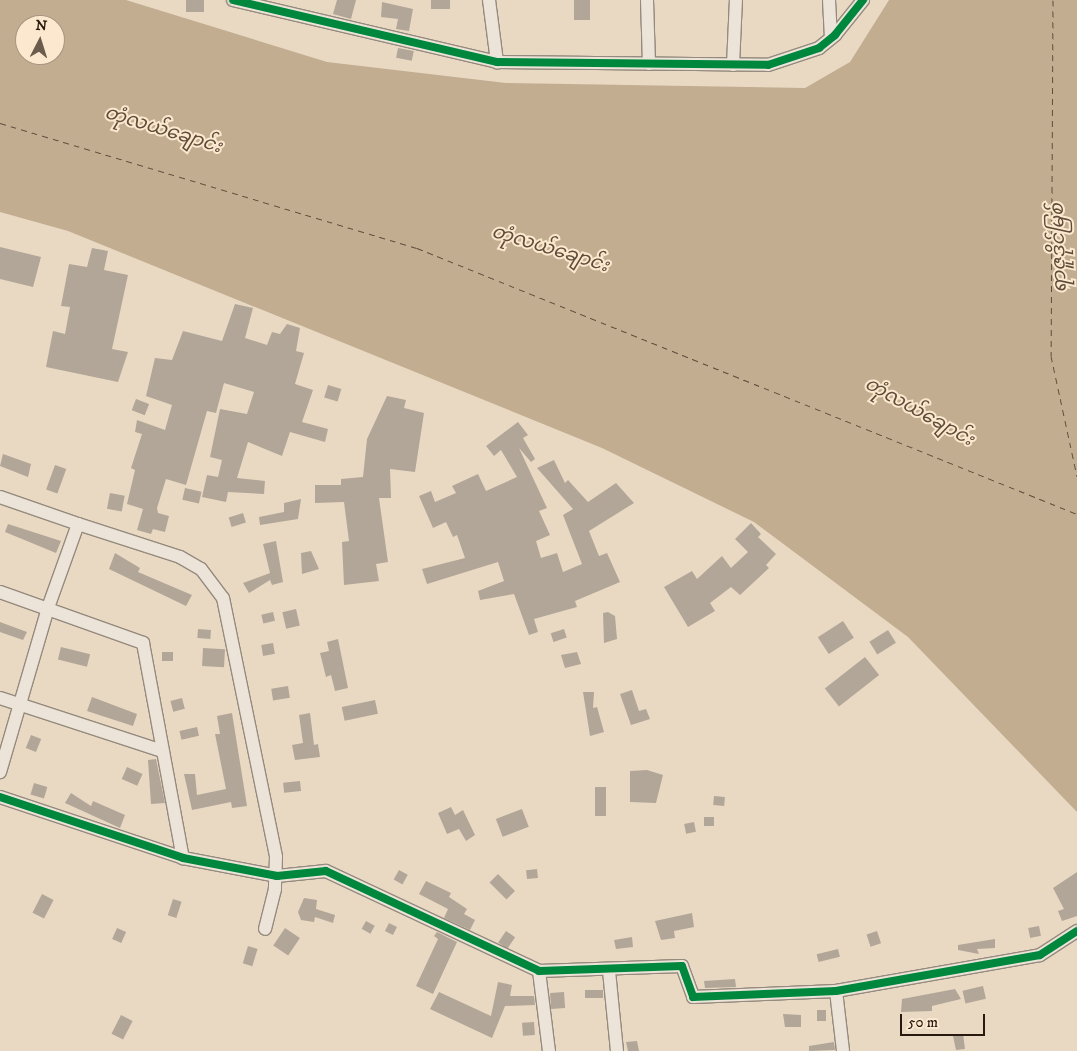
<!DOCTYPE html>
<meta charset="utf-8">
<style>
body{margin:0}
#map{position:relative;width:1077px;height:1051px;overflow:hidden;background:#e9d9c3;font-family:"IM FELL DW Pica","Noto Sans Myanmar",serif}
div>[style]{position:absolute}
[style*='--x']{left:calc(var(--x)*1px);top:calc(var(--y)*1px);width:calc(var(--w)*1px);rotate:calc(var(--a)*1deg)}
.water>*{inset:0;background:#c2ad91}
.ferry>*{height:1px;margin-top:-0.5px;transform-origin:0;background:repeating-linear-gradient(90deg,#5f4d3a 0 6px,transparent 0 11px)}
.building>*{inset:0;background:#b2a698;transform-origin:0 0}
.roads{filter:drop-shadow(1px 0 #958a7d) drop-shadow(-1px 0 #958a7d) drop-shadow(0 1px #958a7d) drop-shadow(0 -1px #958a7d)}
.minor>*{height:12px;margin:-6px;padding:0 6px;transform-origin:6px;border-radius:6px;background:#ece4d9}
.cycleway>*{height:8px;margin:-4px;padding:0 4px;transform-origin:4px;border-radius:4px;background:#00873e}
span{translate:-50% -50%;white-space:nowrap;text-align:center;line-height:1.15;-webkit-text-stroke:4px #fbe8ce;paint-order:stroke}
.water-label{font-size:19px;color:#5f4d3a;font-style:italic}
.north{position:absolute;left:15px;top:15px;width:50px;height:50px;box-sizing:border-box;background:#fbe8ce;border:1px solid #a79581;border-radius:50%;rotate:5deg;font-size:14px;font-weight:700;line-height:20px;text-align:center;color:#28190e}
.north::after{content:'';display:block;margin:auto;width:18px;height:22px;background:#6c5c4d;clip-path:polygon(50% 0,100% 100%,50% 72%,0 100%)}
.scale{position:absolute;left:900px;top:1014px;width:85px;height:22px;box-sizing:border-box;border:2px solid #28190e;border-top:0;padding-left:6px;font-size:15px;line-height:18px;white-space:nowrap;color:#28190e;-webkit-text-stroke:4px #fbe8ce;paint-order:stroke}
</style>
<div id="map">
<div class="water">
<div style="clip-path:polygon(evenodd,0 0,126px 0,327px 62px,506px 83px,805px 88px,850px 62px,889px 0,1077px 0,1077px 812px,908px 637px,754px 522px,602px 448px,68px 231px,0 212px,0 0,25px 25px,55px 25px,55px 55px,25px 55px,25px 25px)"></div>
</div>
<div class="ferry">
<div style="--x:1053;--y:0;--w:356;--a:90.3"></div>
<div style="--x:1051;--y:356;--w:123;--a:77.8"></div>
<div style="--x:0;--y:123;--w:435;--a:16.7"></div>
<div style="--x:417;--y:248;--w:712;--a:21.95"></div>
</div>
<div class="building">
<div style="left:186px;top:0;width:18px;height:12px"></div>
<div style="clip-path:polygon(337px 0,356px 0,351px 19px,333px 14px)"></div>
<div style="left:431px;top:0;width:19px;height:9px"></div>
<div style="left:574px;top:0;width:16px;height:20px"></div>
<div style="clip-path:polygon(382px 2px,413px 9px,409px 31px,396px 29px,398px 19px,381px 17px)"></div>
<div style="left:398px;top:48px;width:16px;height:10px;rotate:11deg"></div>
<div style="clip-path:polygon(0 247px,41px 257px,33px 287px,0 279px)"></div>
<div style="clip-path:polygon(92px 248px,108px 251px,104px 270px,128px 275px,112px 349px,128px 352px,118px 382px,46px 367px,53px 331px,65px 334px,70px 307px,61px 306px,69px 264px,87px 267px)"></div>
<div style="clip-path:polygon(235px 304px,253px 308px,245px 338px,267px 345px,272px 332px,280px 334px,287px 324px,300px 328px,296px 351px,304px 353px,295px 384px,313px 390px,302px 422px,328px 429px,325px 442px,290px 432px,282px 456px,248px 442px,237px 478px,265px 481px,264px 494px,228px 492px,226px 502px,202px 497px,207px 475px,218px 477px,222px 460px,210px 457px,220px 409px,247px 414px,254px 392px,224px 383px,216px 413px,207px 411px,186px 485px,166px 479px,157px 508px,158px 513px,169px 516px,165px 532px,153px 529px,151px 534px,137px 530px,143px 509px,127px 504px,135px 470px,131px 468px,142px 434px,135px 432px,137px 420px,165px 430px,172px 405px,146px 396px,155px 358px,172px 360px,183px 331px,222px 341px)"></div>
<div style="left:328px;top:385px;width:14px;height:13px;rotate:17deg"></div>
<div style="clip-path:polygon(387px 396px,406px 400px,404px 408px,424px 413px,415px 472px,390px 469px,391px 498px,379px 498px,388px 562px,376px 564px,379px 581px,344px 585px,342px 542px,349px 541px,344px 502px,315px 503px,315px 485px,341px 485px,341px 479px,363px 477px,367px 439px)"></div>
<div style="left:136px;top:399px;width:14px;height:12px;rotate:21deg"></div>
<div style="clip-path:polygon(518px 422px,528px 435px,523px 438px,535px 459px,531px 462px,519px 448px,547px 508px,539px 511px,550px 535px,536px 541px,541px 558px,557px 553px,563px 572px,582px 564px,563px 515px,573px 509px,537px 468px,554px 460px,565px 483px,568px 480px,588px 502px,616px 483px,634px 503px,589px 531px,599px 556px,607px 553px,620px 582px,575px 601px,577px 607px,534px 619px,538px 632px,529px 635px,514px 594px,480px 600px,478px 591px,504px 581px,498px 562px,427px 584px,422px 569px,465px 558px,457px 535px,453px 537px,446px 522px,433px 528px,419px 496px,431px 491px,435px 502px,456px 493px,452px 486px,478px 474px,486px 491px,517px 477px,501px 450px,494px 456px,486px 446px)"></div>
<div style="clip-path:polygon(3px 454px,31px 464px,28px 477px,0 466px)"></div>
<div style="left:55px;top:465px;width:12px;height:26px;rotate:20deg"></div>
<div style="left:185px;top:488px;width:17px;height:12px;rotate:13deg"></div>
<div style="left:110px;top:493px;width:15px;height:16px;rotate:11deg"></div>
<div style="clip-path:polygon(301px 499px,298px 519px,260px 525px,259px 517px,284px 512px,284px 503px)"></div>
<div style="left:243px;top:513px;width:10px;height:15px;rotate:73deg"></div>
<div style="clip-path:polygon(751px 523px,761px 534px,758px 537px,776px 554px,766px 565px,769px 568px,740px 595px,731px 587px,710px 603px,715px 611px,688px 627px,664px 587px,692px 571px,697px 579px,722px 556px,731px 568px,748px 552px,735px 539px)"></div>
<div style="clip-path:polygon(8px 524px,61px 541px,56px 553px,5px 532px)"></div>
<div style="clip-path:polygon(276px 541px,283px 582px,272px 585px,270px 580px,249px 593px,243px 583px,270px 573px,263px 544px)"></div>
<div style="clip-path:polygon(311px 551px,319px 569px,302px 574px,301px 553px)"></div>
<div style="clip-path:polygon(115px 553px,140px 568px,138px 572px,192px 595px,186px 606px,109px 569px)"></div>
<div style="left:296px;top:609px;width:17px;height:14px;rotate:77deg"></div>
<div style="left:273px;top:612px;width:9px;height:12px;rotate:77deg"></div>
<div style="clip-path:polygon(608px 612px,615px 616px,617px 639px,604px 643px,603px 613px)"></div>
<div style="left:843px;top:621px;width:20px;height:30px;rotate:57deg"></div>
<div style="clip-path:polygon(0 622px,27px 632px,23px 640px,0 632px)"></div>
<div style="left:198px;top:629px;width:13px;height:9px;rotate:4deg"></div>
<div style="left:564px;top:629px;width:9px;height:14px;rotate:72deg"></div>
<div style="left:888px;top:630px;width:15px;height:22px;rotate:58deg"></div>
<div style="clip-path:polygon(338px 639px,348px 688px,335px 691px,331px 675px,326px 677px,320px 653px,329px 651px,327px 642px)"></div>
<div style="left:273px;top:643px;width:11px;height:12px;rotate:80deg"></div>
<div style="left:61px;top:647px;width:30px;height:13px;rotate:14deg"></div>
<div style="left:203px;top:648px;width:22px;height:18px;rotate:3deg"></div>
<div style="left:162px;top:652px;width:11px;height:9px"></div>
<div style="clip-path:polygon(577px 652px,581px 664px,565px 668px,561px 655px)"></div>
<div style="left:865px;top:657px;width:23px;height:51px;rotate:52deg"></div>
<div style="left:288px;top:686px;width:12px;height:17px;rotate:81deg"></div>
<div style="clip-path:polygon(632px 690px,639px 711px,646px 709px,650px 719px,631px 725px,620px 694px)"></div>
<div style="clip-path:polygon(583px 692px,594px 692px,593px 708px,597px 707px,604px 732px,590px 736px)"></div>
<div style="clip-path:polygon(92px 697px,137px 714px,133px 726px,87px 711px)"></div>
<div style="left:182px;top:698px;width:11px;height:12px;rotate:75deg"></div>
<div style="left:375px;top:700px;width:14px;height:34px;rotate:78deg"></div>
<div style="clip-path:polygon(232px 713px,247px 806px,232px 808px,231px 802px,192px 810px,184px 774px,195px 774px,197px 795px,226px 789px,215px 734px,220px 734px,217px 716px)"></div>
<div style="clip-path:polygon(310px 713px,314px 745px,318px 744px,320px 757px,295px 760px,292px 745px,303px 743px,299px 715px)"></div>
<div style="left:197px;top:727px;width:9px;height:18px;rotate:77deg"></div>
<div style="left:31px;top:735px;width:11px;height:14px;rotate:22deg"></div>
<div style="clip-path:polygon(156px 759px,165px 803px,151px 804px,148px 760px)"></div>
<div style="left:127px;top:767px;width:17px;height:13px;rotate:24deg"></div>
<div style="clip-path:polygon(647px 770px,663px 775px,656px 803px,630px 802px,630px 771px)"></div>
<div style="left:300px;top:781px;width:10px;height:17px;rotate:84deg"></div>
<div style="left:34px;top:783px;width:14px;height:12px;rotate:17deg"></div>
<div style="left:595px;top:787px;width:11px;height:29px"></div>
<div style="clip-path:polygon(71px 793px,91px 806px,93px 801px,125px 815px,120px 828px,65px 803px)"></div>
<div style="left:714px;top:796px;width:11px;height:9px;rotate:5deg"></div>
<div style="clip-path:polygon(451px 807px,455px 815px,463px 810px,475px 835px,466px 841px,459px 829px,447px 834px,438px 813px)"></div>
<div style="left:522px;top:809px;width:19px;height:28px;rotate:69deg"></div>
<div style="left:704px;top:817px;width:10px;height:9px"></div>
<div style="left:694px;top:822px;width:10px;height:10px;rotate:79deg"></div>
<div style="left:537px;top:869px;width:9px;height:11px;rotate:84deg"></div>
<div style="left:399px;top:870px;width:10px;height:11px;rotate:29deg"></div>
<div style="clip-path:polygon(1077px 872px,1077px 916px,1062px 921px,1058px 911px,1064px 909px,1053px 888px)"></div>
<div style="left:498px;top:874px;width:24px;height:12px;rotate:45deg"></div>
<div style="clip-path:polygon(426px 881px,451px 893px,449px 897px,467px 909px,464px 914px,475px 920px,470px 930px,444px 918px,448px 909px,419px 894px)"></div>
<div style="left:42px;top:894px;width:13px;height:21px;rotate:27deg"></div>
<div style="clip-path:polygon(304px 898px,317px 900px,316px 909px,335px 915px,333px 923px,315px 917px,314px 922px,301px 920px,298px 912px)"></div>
<div style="left:173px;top:899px;width:9px;height:17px;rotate:18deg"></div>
<div style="clip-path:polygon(692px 913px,694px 927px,674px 931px,675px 938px,661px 940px,655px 921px)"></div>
<div style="left:366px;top:921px;width:10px;height:9px;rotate:29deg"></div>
<div style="left:389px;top:923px;width:9px;height:9px;rotate:27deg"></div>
<div style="left:1039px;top:926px;width:10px;height:11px;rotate:79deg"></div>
<div style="left:117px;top:928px;width:10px;height:12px;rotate:24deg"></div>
<div style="left:285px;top:928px;width:18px;height:21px;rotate:34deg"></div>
<div style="left:506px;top:931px;width:11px;height:14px;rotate:34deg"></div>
<div style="left:877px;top:931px;width:13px;height:11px;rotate:72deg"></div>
<div style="clip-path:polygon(437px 932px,457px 942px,433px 994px,416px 986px,438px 939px,434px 936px)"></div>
<div style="clip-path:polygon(632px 937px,633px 947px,616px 949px,614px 940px)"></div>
<div style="clip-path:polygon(995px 939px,995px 948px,977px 949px,979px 954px,958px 950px,958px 945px)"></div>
<div style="left:248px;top:946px;width:10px;height:18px;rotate:17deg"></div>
<div style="left:838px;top:949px;width:8px;height:22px;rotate:76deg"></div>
<div style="clip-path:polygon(735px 979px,736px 987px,705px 988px,704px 981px)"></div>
<div style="clip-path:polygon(498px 982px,512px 985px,510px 996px,534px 996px,535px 1005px,505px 1006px,492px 1038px,430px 1009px,439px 992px,491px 1016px)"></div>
<div style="left:983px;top:986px;width:13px;height:21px;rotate:77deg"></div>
<div style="clip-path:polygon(955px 989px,961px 999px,932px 1006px,932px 1011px,901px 1012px,902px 999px)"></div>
<div style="left:585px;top:990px;width:18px;height:8px"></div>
<div style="left:564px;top:992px;width:16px;height:14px;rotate:86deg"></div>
<div style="left:817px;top:1010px;width:9px;height:11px"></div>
<div style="clip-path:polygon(783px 1014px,801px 1015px,801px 1027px,785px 1027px)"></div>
<div style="left:121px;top:1015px;width:13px;height:21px;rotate:27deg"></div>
<div style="left:534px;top:1022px;width:13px;height:12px;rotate:86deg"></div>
<div style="clip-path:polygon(963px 1034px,965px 1049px,956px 1050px,953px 1036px)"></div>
<div style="clip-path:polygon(637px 1041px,639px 1051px,628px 1051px,626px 1042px)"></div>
<div style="clip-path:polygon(834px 1042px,835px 1050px,809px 1051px,809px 1046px)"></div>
</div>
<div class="roads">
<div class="minor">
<div style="--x:233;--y:0;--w:271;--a:13.2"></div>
<div style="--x:497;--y:62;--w:271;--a:0.6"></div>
<div style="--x:768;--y:65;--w:54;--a:-18.4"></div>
<div style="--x:819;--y:48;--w:21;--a:-39"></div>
<div style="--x:835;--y:35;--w:45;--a:-51.3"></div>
<div style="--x:489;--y:0;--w:63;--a:82.6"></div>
<div style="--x:647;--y:0;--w:64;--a:88.2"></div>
<div style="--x:829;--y:0;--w:38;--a:87"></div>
<div style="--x:733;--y:65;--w:65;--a:-87.4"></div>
<div style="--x:0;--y:497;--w:83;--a:19.1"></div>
<div style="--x:78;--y:524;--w:89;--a:109.7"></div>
<div style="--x:48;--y:608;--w:171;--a:106.3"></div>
<div style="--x:78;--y:524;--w:107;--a:17.9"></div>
<div style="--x:180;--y:557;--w:24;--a:30"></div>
<div style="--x:201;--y:569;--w:36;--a:53"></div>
<div style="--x:223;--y:598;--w:264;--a:78.4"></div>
<div style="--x:276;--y:857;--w:32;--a:92"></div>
<div style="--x:275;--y:889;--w:41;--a:104"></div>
<div style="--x:0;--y:592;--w:152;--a:19.6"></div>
<div style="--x:143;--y:643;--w:219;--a:79.5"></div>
<div style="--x:0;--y:698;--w:170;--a:18.1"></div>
<div style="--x:0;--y:797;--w:193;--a:18.4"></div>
<div style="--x:183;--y:858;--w:96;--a:10.8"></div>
<div style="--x:277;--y:876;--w:49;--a:-5.8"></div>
<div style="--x:326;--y:871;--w:235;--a:25.1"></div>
<div style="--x:539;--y:971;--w:143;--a:-2"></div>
<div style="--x:682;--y:966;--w:33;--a:70"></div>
<div style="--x:693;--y:997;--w:143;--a:-2.4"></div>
<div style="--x:836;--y:991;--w:207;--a:-10"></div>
<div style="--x:1040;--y:955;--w:44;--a:-33"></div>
<div style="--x:539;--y:971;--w:81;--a:82.9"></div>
<div style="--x:609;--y:971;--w:80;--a:84.3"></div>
<div style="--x:836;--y:991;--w:60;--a:83.3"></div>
</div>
</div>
<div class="cycleway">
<div style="--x:233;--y:0;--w:271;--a:13.2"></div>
<div style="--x:497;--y:62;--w:271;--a:0.6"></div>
<div style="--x:768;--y:65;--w:54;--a:-18.4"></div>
<div style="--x:819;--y:48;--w:21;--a:-39"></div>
<div style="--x:835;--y:35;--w:45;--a:-51.3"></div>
<div style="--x:0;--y:797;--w:193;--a:18.4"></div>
<div style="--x:183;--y:858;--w:96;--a:10.8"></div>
<div style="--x:277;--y:876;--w:49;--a:-5.8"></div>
<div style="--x:326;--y:871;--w:235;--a:25.1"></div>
<div style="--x:539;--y:971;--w:143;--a:-2"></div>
<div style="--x:682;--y:966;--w:33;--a:70"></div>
<div style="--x:693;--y:997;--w:143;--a:-2.4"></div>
<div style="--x:836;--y:991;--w:207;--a:-10"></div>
<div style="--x:1040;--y:955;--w:44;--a:-33"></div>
</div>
<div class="water-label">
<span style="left:163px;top:130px;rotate:17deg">တုံလယ်ချောင်း</span>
<span style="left:1059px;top:248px;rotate:-92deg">ရာဇူဒိုင်မြစ်</span>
<span style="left:550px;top:249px;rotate:17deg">တုံလယ်ချောင်း</span>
<span style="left:919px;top:412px;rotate:29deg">တုံလယ်ချောင်း</span>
</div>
<div class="north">N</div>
<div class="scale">50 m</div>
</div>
